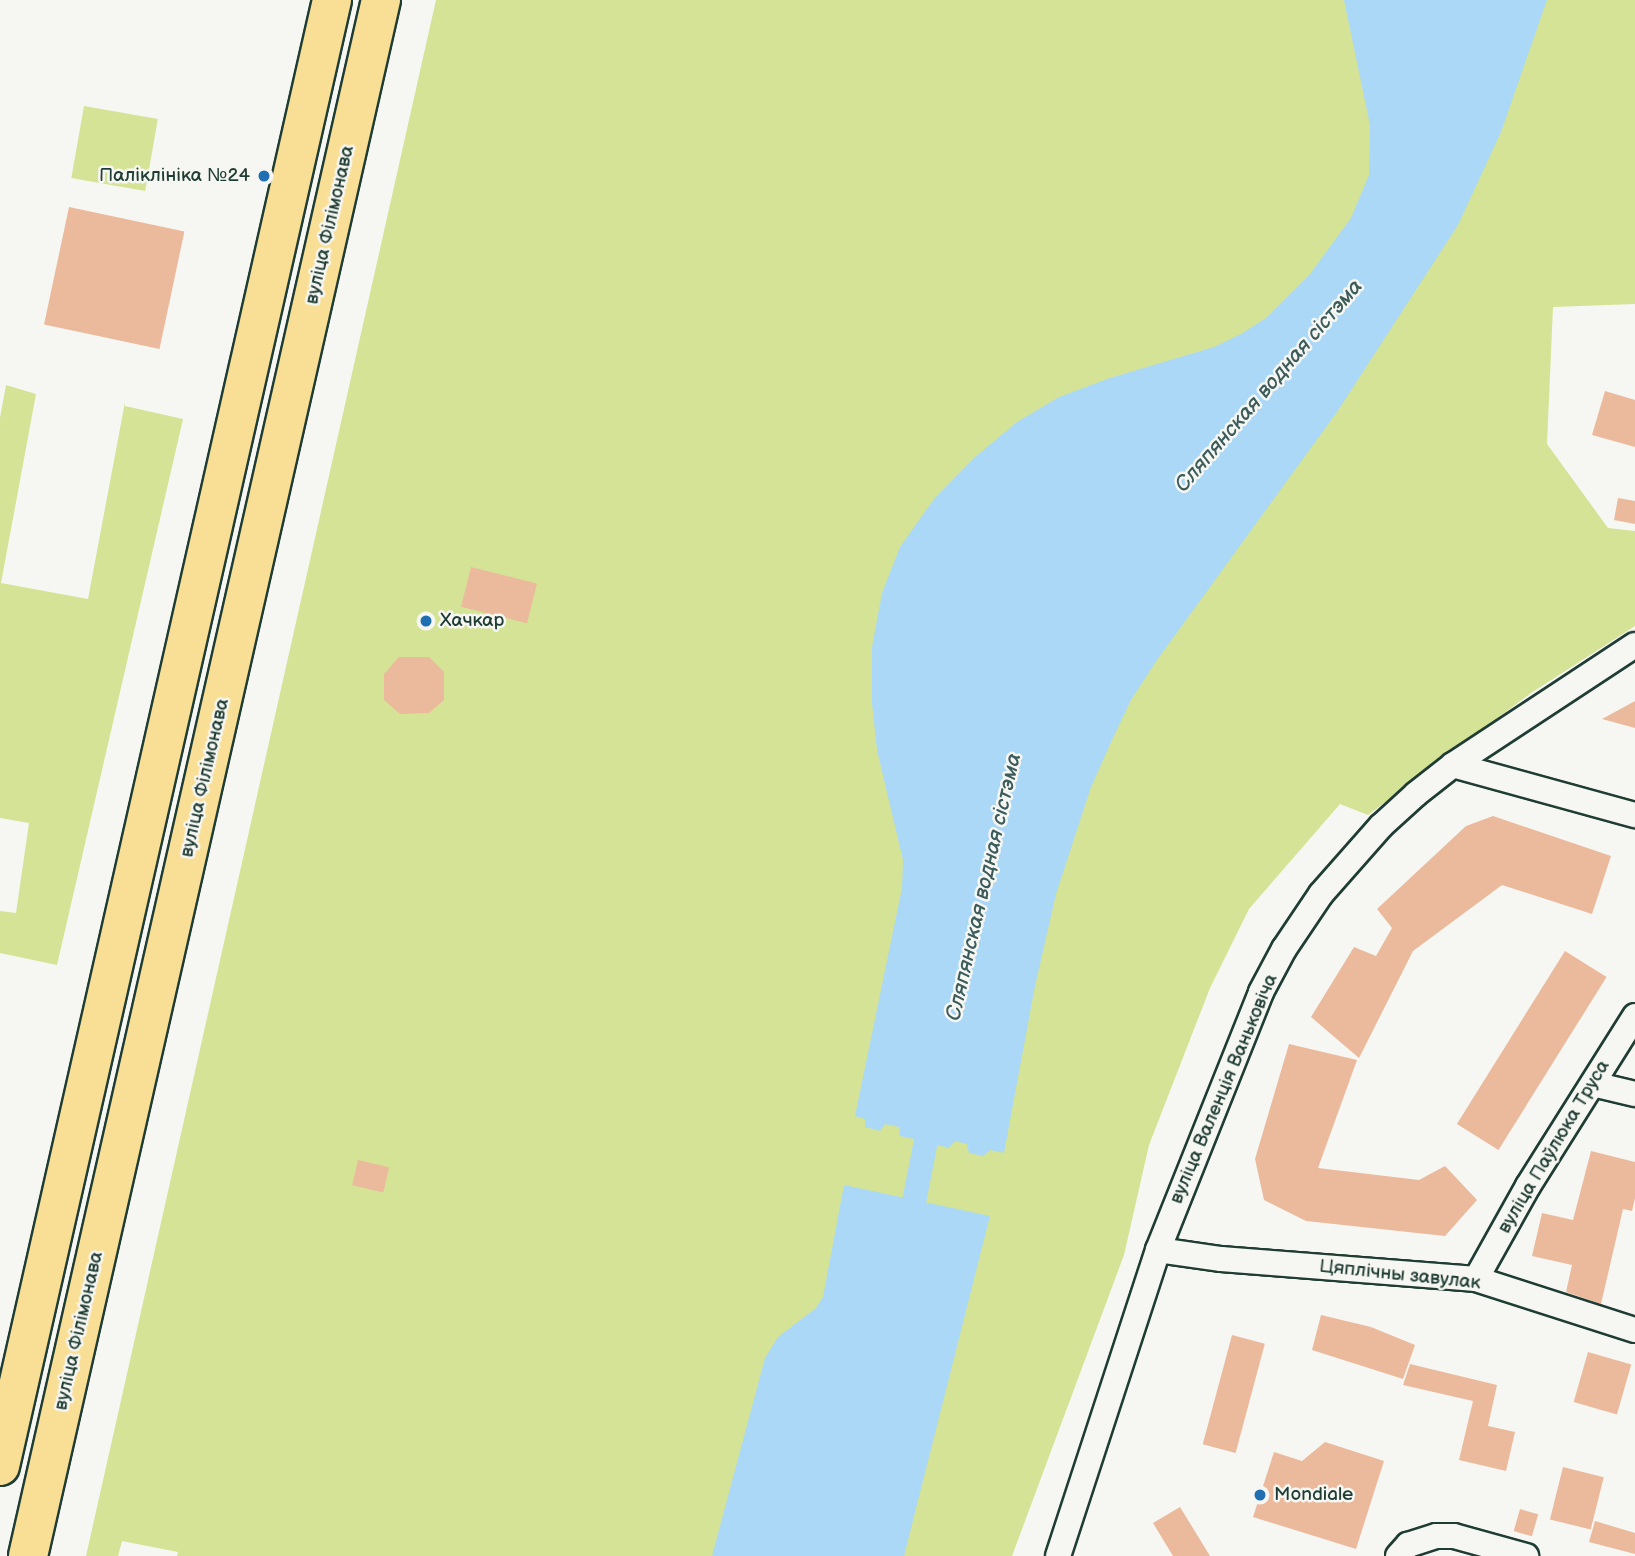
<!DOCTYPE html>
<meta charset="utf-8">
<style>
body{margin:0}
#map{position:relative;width:1635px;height:1556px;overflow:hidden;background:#f6f6f2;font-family:"Balsamiq Sans",sans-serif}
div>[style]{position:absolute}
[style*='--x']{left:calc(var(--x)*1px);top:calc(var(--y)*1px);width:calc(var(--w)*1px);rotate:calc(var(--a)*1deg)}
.green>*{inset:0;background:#d5e396;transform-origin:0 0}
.water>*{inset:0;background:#aad8f6}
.canal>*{height:24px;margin:-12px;padding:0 12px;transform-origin:12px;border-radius:12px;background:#aad8f6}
.building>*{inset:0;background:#ebba9c;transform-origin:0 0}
.roads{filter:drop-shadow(2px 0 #1f3d34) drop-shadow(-2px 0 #1f3d34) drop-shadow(0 2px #1f3d34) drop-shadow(0 -2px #1f3d34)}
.minor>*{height:24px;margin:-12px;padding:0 12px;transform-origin:12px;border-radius:12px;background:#f6f6f2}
.primary>*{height:38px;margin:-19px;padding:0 19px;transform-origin:19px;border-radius:19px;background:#f9df96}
.dots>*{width:19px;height:19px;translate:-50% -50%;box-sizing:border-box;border:4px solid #f6f6f2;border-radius:50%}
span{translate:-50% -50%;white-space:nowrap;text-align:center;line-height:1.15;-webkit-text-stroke:5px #f6f6f2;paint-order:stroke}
.poi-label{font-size:19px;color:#1f3d34}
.right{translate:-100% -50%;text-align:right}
.left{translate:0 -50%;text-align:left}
.street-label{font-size:19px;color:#1f3d34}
.water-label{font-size:21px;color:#3b5c5b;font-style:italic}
</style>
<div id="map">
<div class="green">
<div style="clip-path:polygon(436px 0,1635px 0,1635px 304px,1553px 307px,1547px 444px,1608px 528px,1635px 531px,1635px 626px,1531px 693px,1368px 815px,1340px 804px,1249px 909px,1210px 988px,1149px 1145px,1124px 1255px,1012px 1556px,177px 1556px,178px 1552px,122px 1541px,118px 1556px,86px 1556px)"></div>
<div style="left:84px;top:106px;width:75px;height:73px;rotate:10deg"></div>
<div style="clip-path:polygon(6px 385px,36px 394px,1px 583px,88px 599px,125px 402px,125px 406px,183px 419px,57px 965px,0 953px,0 911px,16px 913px,29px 823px,0 818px,0 418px)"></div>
</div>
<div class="water">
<div style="clip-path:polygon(1344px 0,1547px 0,1501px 132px,1458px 225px,1337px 412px,1157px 660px,1131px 700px,1112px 740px,1091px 787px,1056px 894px,1035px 986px,1004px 1153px,990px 1150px,983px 1156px,969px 1153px,967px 1144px,955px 1141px,949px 1148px,934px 1144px,932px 1135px,920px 1133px,914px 1139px,900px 1136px,899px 1127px,885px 1124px,880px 1131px,865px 1127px,865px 1119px,855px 1116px,902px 888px,903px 860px,877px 750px,872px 703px,872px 647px,882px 593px,900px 547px,934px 499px,974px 458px,1017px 422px,1059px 397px,1110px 378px,1214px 347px,1241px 334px,1266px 318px,1310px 274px,1351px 218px,1369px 175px,1370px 125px)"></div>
<div style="clip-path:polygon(844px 1185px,990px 1216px,904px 1556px,712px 1556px,765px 1358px,778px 1337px,816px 1308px,823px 1297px)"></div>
</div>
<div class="canal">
<div style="--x:908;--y:1233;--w:131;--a:-79"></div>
</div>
<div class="building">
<div style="left:69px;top:207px;width:118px;height:120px;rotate:12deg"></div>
<div style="clip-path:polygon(1605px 391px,1635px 400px,1635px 447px,1592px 435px)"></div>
<div style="clip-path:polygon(1618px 498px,1635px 501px,1635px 524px,1614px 520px)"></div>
<div style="left:471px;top:567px;width:68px;height:41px;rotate:14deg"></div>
<div style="clip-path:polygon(399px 657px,429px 657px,444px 672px,444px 700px,429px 713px,400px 714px,384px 700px,384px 674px)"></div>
<div style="clip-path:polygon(1635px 701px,1635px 728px,1602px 719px)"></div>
<div style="clip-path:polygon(1493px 816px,1611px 856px,1592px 914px,1502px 885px,1413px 951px,1359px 1058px,1311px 1017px,1354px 947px,1376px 956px,1392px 928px,1377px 909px,1466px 826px)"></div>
<div style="left:1565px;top:951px;width:49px;height:204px;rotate:32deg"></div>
<div style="clip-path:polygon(1289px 1044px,1357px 1060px,1318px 1168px,1419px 1180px,1445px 1166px,1477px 1200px,1445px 1236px,1306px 1221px,1264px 1200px,1255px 1159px)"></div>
<div style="clip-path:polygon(1591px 1151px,1635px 1162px,1635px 1198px,1632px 1211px,1623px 1209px,1601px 1304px,1566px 1292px,1572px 1265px,1532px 1256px,1542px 1213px,1573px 1220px)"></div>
<div style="left:358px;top:1160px;width:32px;height:26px;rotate:13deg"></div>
<div style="clip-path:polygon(1321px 1315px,1371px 1327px,1415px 1345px,1403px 1379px,1312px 1350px)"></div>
<div style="left:1232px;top:1335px;width:34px;height:113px;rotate:15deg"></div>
<div style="left:1588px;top:1352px;width:45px;height:52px;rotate:16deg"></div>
<div style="clip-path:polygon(1410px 1364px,1497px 1385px,1488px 1426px,1515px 1432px,1506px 1471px,1459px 1460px,1473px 1401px,1403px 1385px)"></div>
<div style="clip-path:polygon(1325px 1442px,1384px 1461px,1356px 1549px,1253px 1517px,1274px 1452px,1302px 1461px)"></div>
<div style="left:1563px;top:1467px;width:42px;height:54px;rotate:14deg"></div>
<div style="clip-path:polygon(1180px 1507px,1210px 1556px,1173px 1556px,1153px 1523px)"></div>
<div style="left:1520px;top:1509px;width:19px;height:23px;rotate:16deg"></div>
<div style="clip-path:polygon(1595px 1521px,1635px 1533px,1635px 1554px,1589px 1542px)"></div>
</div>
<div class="roads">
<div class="minor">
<div style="--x:1453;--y:765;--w:189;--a:15.4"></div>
<div style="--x:1593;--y:1084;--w:43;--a:13.4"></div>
<div style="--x:1158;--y:1250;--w:64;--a:8.1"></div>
<div style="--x:1221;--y:1259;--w:256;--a:4.5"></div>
<div style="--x:1476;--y:1279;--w:167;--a:17.8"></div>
<div style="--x:1476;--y:1279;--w:107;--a:-60.8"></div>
<div style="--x:1528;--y:1186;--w:201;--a:-57.8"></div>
<div style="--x:1058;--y:1556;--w:322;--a:-71.9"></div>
<div style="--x:1158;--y:1250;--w:278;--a:-68.2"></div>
<div style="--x:1261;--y:992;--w:49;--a:-61.9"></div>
<div style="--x:1284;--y:949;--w:66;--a:-56.1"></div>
<div style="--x:1321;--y:894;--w:91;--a:-48.6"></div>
<div style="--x:1381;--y:826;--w:47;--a:-42.4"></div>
<div style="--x:1416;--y:794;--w:47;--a:-38.1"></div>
<div style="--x:1453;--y:765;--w:218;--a:-33.4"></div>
<div style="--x:1398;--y:1556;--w:15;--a:-48"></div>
<div style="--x:1408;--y:1545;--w:29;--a:-18"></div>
<div style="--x:1436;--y:1536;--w:18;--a:0"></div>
<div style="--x:1454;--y:1536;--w:75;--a:15.5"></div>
</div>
<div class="primary">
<div style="--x:0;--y:1466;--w:1503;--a:-77.24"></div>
<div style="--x:28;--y:1556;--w:1596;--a:-77.22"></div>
</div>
</div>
<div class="dots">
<div style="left:264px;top:176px;background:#1f6fb2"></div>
<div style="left:426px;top:621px;background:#1f6fb2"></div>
<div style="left:1260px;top:1495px;background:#1f6fb2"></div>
</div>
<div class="poi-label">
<span class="right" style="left:250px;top:176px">Паліклініка №24</span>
<span class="left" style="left:440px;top:621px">Хачкар</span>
<span class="left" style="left:1274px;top:1495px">Mondiale</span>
</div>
<div class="street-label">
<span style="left:330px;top:225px;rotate:-77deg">вуліца Філімонава</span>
<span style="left:205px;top:778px;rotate:-77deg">вуліца Філімонава</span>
<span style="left:1224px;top:1089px;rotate:-67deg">вуліца Валенція Ваньковіча</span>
<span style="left:1554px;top:1147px;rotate:-59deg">вуліца Паўлюка Труса</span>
<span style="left:1400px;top:1275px;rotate:6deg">Цяплічны завулак</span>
<span style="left:79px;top:1331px;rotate:-77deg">вуліца Філімонава</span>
</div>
<div class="water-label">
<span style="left:1269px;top:386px;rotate:-49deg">Сляпянская водная сістэма</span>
<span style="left:984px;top:887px;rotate:-77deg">Сляпянская водная сістэма</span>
</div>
</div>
